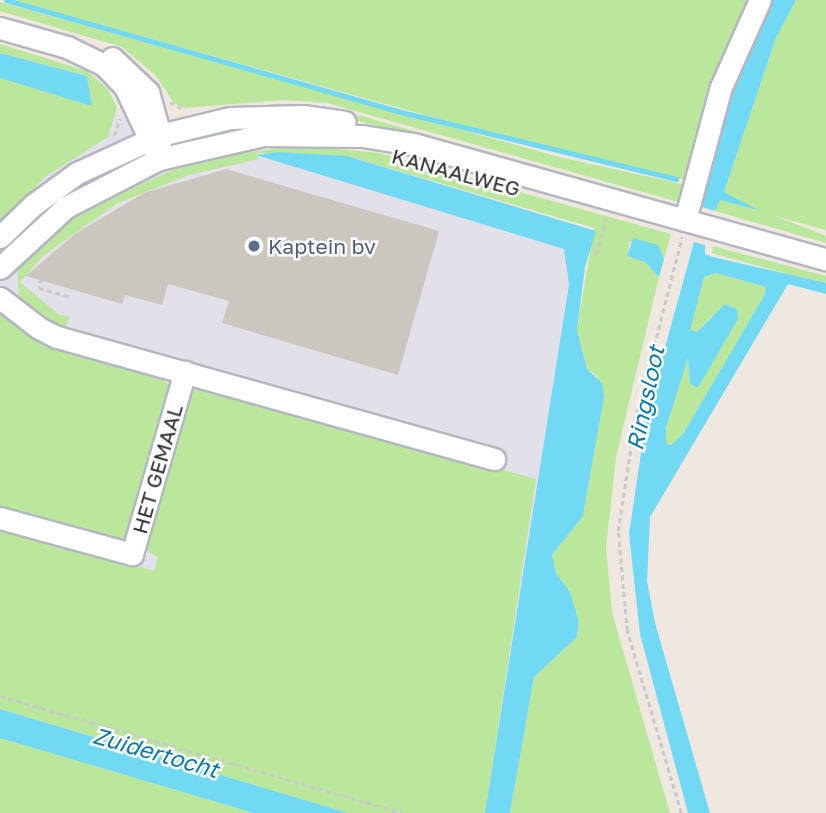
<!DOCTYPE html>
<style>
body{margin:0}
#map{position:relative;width:826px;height:813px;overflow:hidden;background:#efe8e0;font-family:"Golos Text",sans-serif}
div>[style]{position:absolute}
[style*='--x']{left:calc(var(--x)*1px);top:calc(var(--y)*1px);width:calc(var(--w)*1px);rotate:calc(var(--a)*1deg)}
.industrial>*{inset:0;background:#e2e0e8}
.green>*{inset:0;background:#bae79b}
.water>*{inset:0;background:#71d9f4}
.stream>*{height:4.5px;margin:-2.25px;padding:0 2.25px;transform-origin:2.25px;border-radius:2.25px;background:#71d9f4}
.building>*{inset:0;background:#cbc6be}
.path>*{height:2.5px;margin-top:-1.25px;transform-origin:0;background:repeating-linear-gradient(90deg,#c9c9c9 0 5px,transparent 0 8.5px)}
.roads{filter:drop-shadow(2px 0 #b4b7c1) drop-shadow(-2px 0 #b4b7c1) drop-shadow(0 2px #b4b7c1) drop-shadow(0 -2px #b4b7c1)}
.minor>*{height:21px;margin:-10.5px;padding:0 10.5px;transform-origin:10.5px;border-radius:10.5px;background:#fff}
.dots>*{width:19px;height:19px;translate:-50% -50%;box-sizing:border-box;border:4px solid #fff;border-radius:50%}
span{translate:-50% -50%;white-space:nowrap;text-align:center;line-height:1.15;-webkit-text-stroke:5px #fff;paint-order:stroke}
.street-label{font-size:21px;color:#2e2e2e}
.service-label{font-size:21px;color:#4e5e75}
.left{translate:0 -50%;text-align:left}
.water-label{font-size:23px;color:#087aa7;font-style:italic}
</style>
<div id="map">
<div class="industrial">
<div style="clip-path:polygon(0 81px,256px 153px,564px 249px,569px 285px,491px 813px,0 813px)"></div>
</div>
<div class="green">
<div style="clip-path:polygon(11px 0,755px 0,690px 181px,606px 165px)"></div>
<div style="clip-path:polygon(796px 0,826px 0,826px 230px,775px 216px,826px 236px,826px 243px,715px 211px,720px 200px,759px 211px,724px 192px,776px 38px)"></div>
<div style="clip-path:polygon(0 2px,563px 158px,687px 185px,682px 203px,327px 103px,284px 100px,185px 108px,174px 103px,155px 75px,122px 47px,0 11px)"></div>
<div style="clip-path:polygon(0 44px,87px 71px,108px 89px,117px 108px,108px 137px,45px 177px,0 224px,0 78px,91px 105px,87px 76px,0 53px)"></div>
<div style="clip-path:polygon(274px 104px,343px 111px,671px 203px,332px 114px,215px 117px,214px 111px)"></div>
<div style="clip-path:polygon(296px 145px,380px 153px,671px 234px,664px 259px,658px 245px,630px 241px,627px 256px,645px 262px,659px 277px,616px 457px,606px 547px,612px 612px,670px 813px,510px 813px,534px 677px,577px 637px,579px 622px,570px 592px,556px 573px,552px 555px,583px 516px,604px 397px,597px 376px,587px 369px,577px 330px,594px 228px,347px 156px,256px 153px,259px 159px,189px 175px,118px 203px,43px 256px,20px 282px,58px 314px,69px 317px,65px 330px,31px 313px,19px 297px,17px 263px,49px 234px,106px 200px,193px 161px)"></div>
<div style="clip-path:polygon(713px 246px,826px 276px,826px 285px,712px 253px)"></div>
<div style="clip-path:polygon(716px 273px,766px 287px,765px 294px,683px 434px,671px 445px,666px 443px,666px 428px,688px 358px,690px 384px,698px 388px,738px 319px,712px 316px,697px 332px,689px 331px,704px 277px)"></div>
<div style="clip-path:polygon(0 314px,153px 371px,171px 387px,126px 537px,117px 540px,0 509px)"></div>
<div style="clip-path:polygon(200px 386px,536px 479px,485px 813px,348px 813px,0 709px,0 527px,154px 571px,158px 558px,147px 550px,147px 543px,190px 395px)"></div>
<div style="clip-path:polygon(0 738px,186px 793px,254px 813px,0 813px)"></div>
</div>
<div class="water">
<div style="clip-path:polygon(769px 0,796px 0,776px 38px,724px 192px,760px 211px,720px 200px,715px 211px,702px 207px,703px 191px,734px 78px)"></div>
<div style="clip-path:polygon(0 53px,87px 76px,92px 106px,0 78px)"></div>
<div style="clip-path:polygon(277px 152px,347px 156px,596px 231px,585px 267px,577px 330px,587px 369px,602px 383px,604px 397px,583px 516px,552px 555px,556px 573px,570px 592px,579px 622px,577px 637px,534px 677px,510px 813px,485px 813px,569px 285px,564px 249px,256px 155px)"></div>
<div style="clip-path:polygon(633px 238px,658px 245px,664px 259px,659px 277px,645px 262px,627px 256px)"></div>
<div style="clip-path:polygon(evenodd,694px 242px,705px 245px,705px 254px,713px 257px,826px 283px,826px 294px,788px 284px,650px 517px,647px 581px,655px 623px,710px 813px,688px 813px,640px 634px,629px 534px,647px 413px,694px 242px,716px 273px,766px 287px,765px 294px,683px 434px,671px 445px,666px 443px,666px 428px,688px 358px,690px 384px,698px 388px,738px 319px,737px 309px,725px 304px,697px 332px,690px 330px,704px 277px,716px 273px)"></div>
<div style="clip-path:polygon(0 709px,70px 730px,348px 813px,254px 813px,0 738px)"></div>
</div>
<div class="stream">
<div style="--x:6;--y:0;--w:420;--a:15.8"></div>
<div style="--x:410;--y:114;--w:274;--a:13.7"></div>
</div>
<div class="building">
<div style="clip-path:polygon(226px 169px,439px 231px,398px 375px,222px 323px,229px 301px,168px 284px,162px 305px,125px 295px,122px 304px,26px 276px,75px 234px,144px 193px)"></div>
</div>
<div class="path">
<div style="--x:170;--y:102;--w:17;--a:28"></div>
<div style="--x:114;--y:136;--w:18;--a:-71"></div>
<div style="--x:596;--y:255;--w:38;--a:-75"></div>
<div style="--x:42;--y:278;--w:10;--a:107"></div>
<div style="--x:39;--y:288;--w:32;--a:16"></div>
<div style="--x:0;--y:696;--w:420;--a:16.2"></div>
<div style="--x:681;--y:813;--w:190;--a:-106.5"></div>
<div style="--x:627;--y:631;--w:100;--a:-95.1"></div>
<div style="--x:618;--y:531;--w:112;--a:-81.3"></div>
<div style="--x:635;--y:420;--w:189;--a:-75.6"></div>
</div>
<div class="roads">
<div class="minor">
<div style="--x:0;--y:28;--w:70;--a:15.8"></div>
<div style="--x:67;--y:47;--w:41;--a:25.9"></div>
<div style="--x:104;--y:65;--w:30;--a:46"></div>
<div style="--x:125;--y:87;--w:80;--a:64.7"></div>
<div style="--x:159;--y:159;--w:107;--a:-13"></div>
<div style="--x:263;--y:135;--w:99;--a:0.6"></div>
<div style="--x:362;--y:136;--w:52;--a:8.9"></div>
<div style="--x:413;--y:144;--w:429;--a:15.6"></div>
<div style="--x:112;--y:58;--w:50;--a:43.4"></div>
<div style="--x:148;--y:92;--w:45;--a:74.4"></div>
<div style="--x:160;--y:135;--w:72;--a:-13.7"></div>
<div style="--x:230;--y:118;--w:73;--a:-1.6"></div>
<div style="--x:303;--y:116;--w:42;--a:8.1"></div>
<div style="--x:685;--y:220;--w:138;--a:-74.9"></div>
<div style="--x:721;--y:87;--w:95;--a:-65.9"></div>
<div style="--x:0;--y:237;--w:46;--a:-44.1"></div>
<div style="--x:33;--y:205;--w:54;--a:-36"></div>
<div style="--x:77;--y:173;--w:91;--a:-24.6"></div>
<div style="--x:160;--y:135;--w:24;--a:92"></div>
<div style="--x:159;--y:159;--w:105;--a:152.7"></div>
<div style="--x:66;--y:207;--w:90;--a:137.3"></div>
<div style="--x:0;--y:298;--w:49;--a:37.6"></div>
<div style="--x:39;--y:328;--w:20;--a:27"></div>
<div style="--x:57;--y:337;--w:454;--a:15.6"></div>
<div style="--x:0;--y:518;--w:137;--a:15.3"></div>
<div style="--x:132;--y:554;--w:190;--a:-73.8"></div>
</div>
</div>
<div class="dots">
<div style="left:254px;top:246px;background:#5c6f8a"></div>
</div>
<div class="street-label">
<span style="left:456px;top:172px;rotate:15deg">KANAALWEG</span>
<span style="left:157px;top:469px;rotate:-74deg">HET GEMAAL</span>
</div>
<div class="service-label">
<span class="left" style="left:268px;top:246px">Kaptein bv</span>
</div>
<div class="water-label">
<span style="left:645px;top:398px;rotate:-78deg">Ringsloot</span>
<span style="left:156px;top:752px;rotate:16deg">Zuidertocht</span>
</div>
</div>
